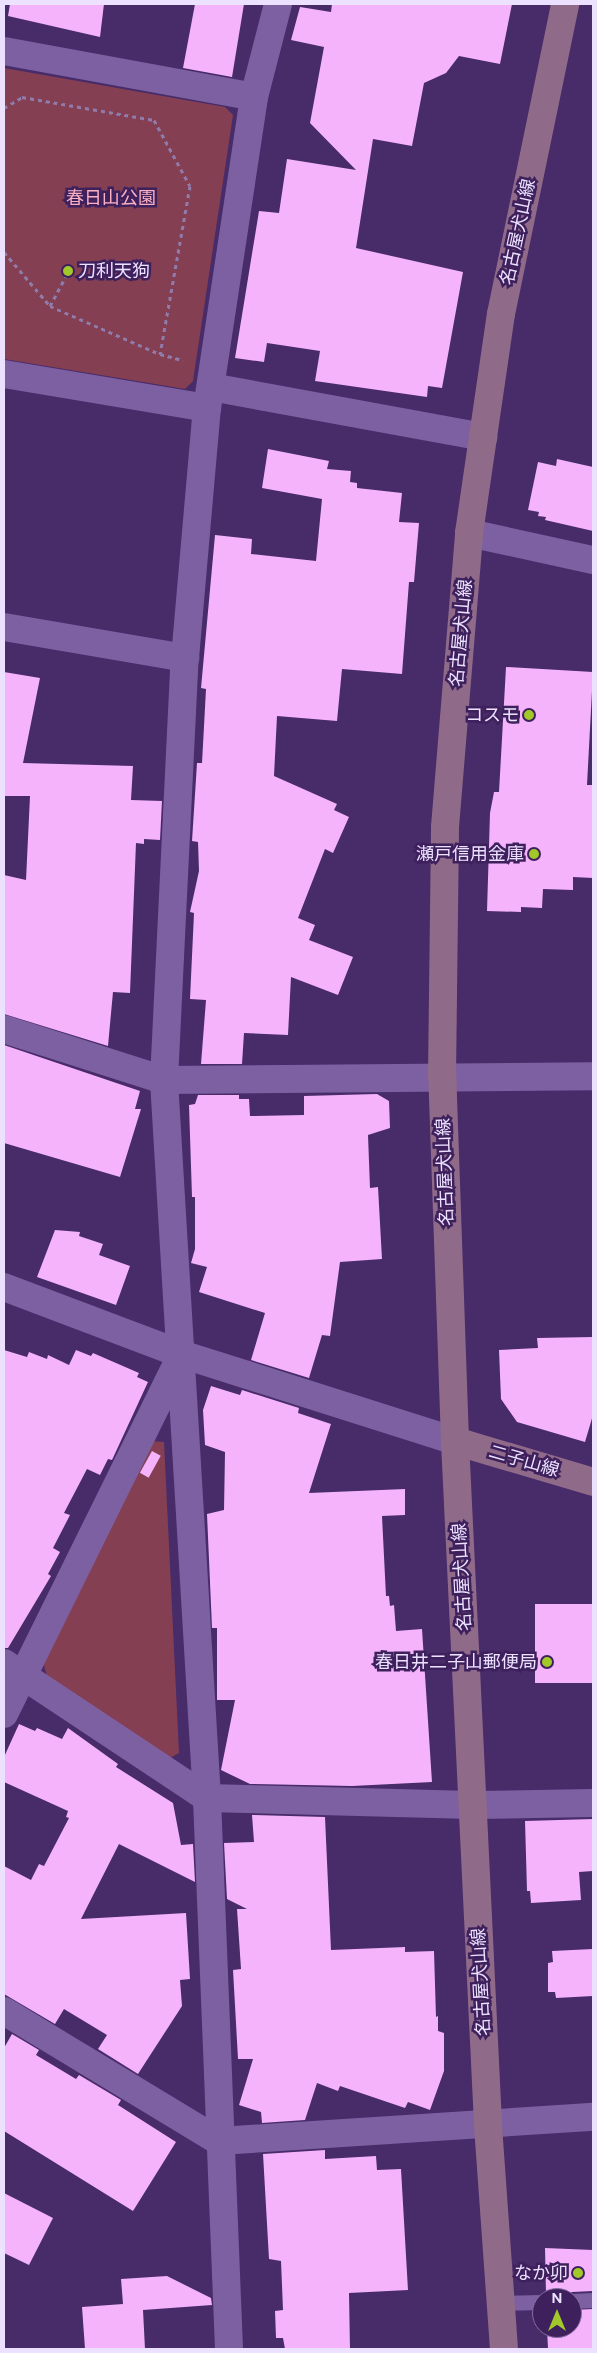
<!DOCTYPE html>
<meta charset="utf-8">
<style>
body{margin:0}
#map{position:relative;width:597px;height:2353px;overflow:hidden;background:#482b69;font-family:Figtree,"Noto Sans JP",sans-serif}
div>[style]{position:absolute}
[style*='--x']{left:calc(var(--x)*1px);top:calc(var(--y)*1px);width:calc(var(--w)*1px);rotate:calc(var(--a)*1deg)}
.green>*{inset:0;background:#843f53}
.building>*{inset:0;background:#f4b3fb;transform-origin:0 0}
.path>*{height:3px;margin-top:-1.5px;transform-origin:0;background:repeating-linear-gradient(90deg,#907bab 0 4px,transparent 0 8px)}
.lane>*{height:15px;margin:-7.5px;padding:0 7.5px;transform-origin:7.5px;border-radius:7.5px;background:#7d60a2}
.street>*{height:28px;margin:-14px;padding:0 14px;transform-origin:14px;border-radius:14px;background:#7d60a2}
.secondary>*{height:28px;margin:-14px;padding:0 14px;transform-origin:14px;border-radius:14px;background:#906b89}
.dots>*{width:14px;height:14px;translate:-50% -50%;box-sizing:border-box;border:2px solid #3e205d;border-radius:50%}
span{translate:-50% -50%;white-space:nowrap;text-align:center;line-height:1.15;-webkit-text-stroke:5px #3e205d;paint-order:stroke}
.park-label{font-size:18px;color:#fcb1c3}
.street-label{font-size:18px;color:#ece1ff}
.poi-label{font-size:18px;color:#ece1ff}
.left{translate:0 -50%;text-align:left}
.right{translate:-100% -50%;text-align:right}
.frame{position:absolute;inset:0;border:5px solid #ece1ff;pointer-events:none}
.north{position:absolute;left:532px;top:2288px;width:50px;height:50px;box-sizing:border-box;background:#3e205d;border:1px solid #846d9e;border-radius:50%;rotate:0deg;font-size:14px;font-weight:700;line-height:20px;text-align:center;color:#ece1ff}
.north::after{content:'';display:block;margin:auto;width:18px;height:22px;background:#a2c929;clip-path:polygon(50% 0,100% 100%,50% 72%,0 100%)}
</style>
<div id="map">
<div class="green">
<div style="clip-path:polygon(4px 68px,225px 107px,233px 115px,193px 381px,185px 389px,4px 359px)"></div>
<div style="clip-path:polygon(151px 1441px,164px 1442px,179px 1753px,168px 1759px,47px 1676px,43px 1662px)"></div>
</div>
<div class="building">
<div style="clip-path:polygon(10px 4px,104px 4px,100px 37px,8px 16px)"></div>
<div style="clip-path:polygon(195px 4px,244px 4px,232px 77px,183px 68px)"></div>
<div style="clip-path:polygon(332px 4px,512px 4px,500px 64px,459px 56px,446px 73px,424px 83px,412px 146px,373px 139px,356px 248px,463px 272px,442px 388px,428px 386px,427px 397px,315px 381px,320px 351px,267px 343px,264px 362px,235px 358px,259px 211px,279px 213px,287px 159px,356px 170px,310px 123px,324px 47px,291px 40px,300px 7px,331px 12px)"></div>
<div style="clip-path:polygon(268px 449px,329px 461px,327px 469px,351px 471px,350px 482px,357px 483px,357px 488px,402px 493px,399px 522px,419px 523px,414px 582px,409px 582px,402px 674px,342px 669px,337px 721px,277px 716px,274px 776px,337px 804px,334px 810px,349px 817px,333px 853px,325px 849px,298px 918px,315px 925px,309px 940px,353px 957px,338px 995px,291px 977px,288px 1035px,244px 1033px,242px 1064px,201px 1064px,206px 1000px,190px 999px,194px 913px,190px 912px,199px 871px,198px 842px,192px 841px,197px 763px,202px 763px,206px 689px,201px 688px,215px 535px,252px 539px,251px 554px,316px 561px,322px 499px,262px 488px)"></div>
<div style="clip-path:polygon(557px 459px,593px 467px,593px 531px,545px 520px,546px 517px,538px 516px,539px 512px,528px 510px,538px 462px,556px 466px)"></div>
<div style="clip-path:polygon(506px 667px,593px 672px,587px 785px,593px 785px,593px 878px,573px 877px,573px 890px,543px 889px,542px 908px,521px 907px,521px 912px,487px 911px,490px 813px,494px 792px,499px 792px)"></div>
<div style="clip-path:polygon(4px 672px,40px 678px,23px 763px,133px 766px,131px 800px,162px 801px,160px 840px,144px 839px,144px 844px,136px 843px,130px 993px,113px 992px,108px 1046px,4px 1014px,4px 875px,26px 880px,30px 796px,4px 796px)"></div>
<div style="clip-path:polygon(4px 1045px,140px 1091px,135px 1109px,141px 1109px,120px 1177px,4px 1143px)"></div>
<div style="clip-path:polygon(377px 1094px,389px 1101px,390px 1128px,368px 1135px,370px 1188px,378px 1187px,382px 1259px,340px 1262px,330px 1336px,322px 1335px,309px 1378px,251px 1360px,265px 1313px,199px 1292px,207px 1267px,191px 1263px,195px 1249px,195px 1197px,192px 1197px,189px 1105px,195px 1104px,198px 1095px,239px 1095px,239px 1099px,249px 1099px,250px 1116px,304px 1115px,304px 1096px)"></div>
<div style="clip-path:polygon(55px 1230px,80px 1232px,79px 1236px,103px 1244px,99px 1255px,130px 1266px,116px 1305px,37px 1277px)"></div>
<div style="clip-path:polygon(593px 1337px,593px 1415px,585px 1442px,517px 1422px,501px 1399px,499px 1350px,538px 1348px,537px 1338px)"></div>
<div style="clip-path:polygon(4px 1350px,27px 1357px,29px 1352px,47px 1359px,48px 1355px,69px 1365px,76px 1350px,91px 1356px,93px 1353px,139px 1373px,137px 1377px,148px 1382px,112px 1460px,108px 1459px,100px 1475px,87px 1469px,64px 1513px,70px 1515px,53px 1548px,60px 1552px,48px 1574px,51px 1576px,8px 1648px,4px 1648px)"></div>
<div style="clip-path:polygon(211px 1386px,240px 1395px,242px 1390px,299px 1408px,298px 1413px,331px 1424px,309px 1493px,405px 1489px,405px 1515px,382px 1516px,386px 1596px,389px 1596px,390px 1606px,394px 1605px,396px 1631px,422px 1629px,432px 1782px,352px 1786px,250px 1784px,221px 1770px,235px 1700px,217px 1700px,217px 1628px,212px 1628px,207px 1514px,224px 1510px,225px 1452px,205px 1445px,203px 1410px)"></div>
<div style="left:152px;top:1451px;width:10px;height:25px;rotate:29deg"></div>
<div style="left:593px;top:1604px;width:79px;height:58px;rotate:90deg"></div>
<div style="clip-path:polygon(19px 1724px,35px 1731px,37px 1728px,62px 1739px,68px 1728px,118px 1764px,116px 1767px,173px 1803px,181px 1845px,193px 1844px,195px 1882px,119px 1844px,81px 1919px,186px 1913px,190px 1979px,180px 1980px,182px 2006px,138px 2074px,98px 2049px,107px 2035px,64px 2009px,55px 2024px,4px 1994px,4px 1866px,31px 1880px,39px 1864px,44px 1866px,69px 1818px,66px 1817px,68px 1811px,4px 1782px,4px 1757px)"></div>
<div style="clip-path:polygon(252px 1815px,325px 1817px,331px 1950px,405px 1947px,405px 1952px,434px 1951px,436px 2017px,438px 2016px,438px 2031px,444px 2033px,444px 2071px,430px 2110px,408px 2102px,405px 2108px,340px 2086px,338px 2091px,317px 2083px,305px 2120px,262px 2123px,261px 2112px,239px 2105px,253px 2059px,238px 2059px,233px 1970px,241px 1969px,237px 1909px,247px 1909px,227px 1899px,224px 1843px,254px 1842px)"></div>
<div style="clip-path:polygon(593px 1819px,593px 1871px,579px 1872px,581px 1900px,531px 1903px,530px 1891px,527px 1891px,525px 1821px)"></div>
<div style="clip-path:polygon(593px 1949px,593px 1996px,556px 1998px,555px 1992px,548px 1992px,548px 1963px,553px 1962px,552px 1951px)"></div>
<div style="clip-path:polygon(12px 2034px,39px 2050px,36px 2055px,76px 2079px,79px 2075px,121px 2100px,118px 2105px,176px 2142px,133px 2211px,4px 2131px,4px 2048px)"></div>
<div style="clip-path:polygon(325px 2150px,325px 2159px,376px 2156px,377px 2170px,401px 2169px,408px 2290px,349px 2293px,350px 2349px,285px 2349px,283px 2338px,276px 2338px,275px 2311px,283px 2310px,281px 2261px,269px 2259px,263px 2154px)"></div>
<div style="clip-path:polygon(4px 2193px,53px 2218px,29px 2265px,4px 2253px)"></div>
<div style="clip-path:polygon(545px 2248px,593px 2250px,593px 2291px,572px 2292px,563px 2298px,550px 2298px,546px 2294px)"></div>
<div style="clip-path:polygon(167px 2276px,211px 2298px,212px 2305px,143px 2310px,145px 2349px,85px 2349px,82px 2307px,123px 2304px,121px 2279px)"></div>
<div style="clip-path:polygon(593px 2309px,593px 2349px,548px 2349px,547px 2328px,572px 2328px,572px 2310px)"></div>
</div>
<div class="path">
<div style="--x:4;--y:108;--w:21;--a:-31"></div>
<div style="--x:22;--y:97;--w:134;--a:9.9"></div>
<div style="--x:154;--y:120;--w:75;--a:61.4"></div>
<div style="--x:190;--y:186;--w:171;--a:100.1"></div>
<div style="--x:4;--y:252;--w:71;--a:49.6"></div>
<div style="--x:50;--y:306;--w:120;--a:23.6"></div>
<div style="--x:160;--y:354;--w:24;--a:15"></div>
<div style="--x:50;--y:306;--w:34;--a:-62"></div>
</div>
<div class="lane">
<div style="--x:572;--y:2301;--w:21;--a:-3"></div>
<div style="--x:502;--y:2303;--w:40;--a:-1.4"></div>
</div>
<div class="street">
<div style="--x:4;--y:51;--w:254;--a:10.4"></div>
<div style="--x:4;--y:374;--w:206;--a:9.5"></div>
<div style="--x:211;--y:387;--w:277;--a:10.4"></div>
<div style="--x:469;--y:533;--w:127;--a:12.3"></div>
<div style="--x:4;--y:627;--w:184;--a:9.7"></div>
<div style="--x:4;--y:1029;--w:168;--a:17.7"></div>
<div style="--x:164;--y:1080;--w:429;--a:-0.5"></div>
<div style="--x:4;--y:1287;--w:189;--a:20.7"></div>
<div style="--x:181;--y:1354;--w:287;--a:17.6"></div>
<div style="--x:4;--y:1663;--w:244;--a:33.6"></div>
<div style="--x:207;--y:1798;--w:265;--a:1.5"></div>
<div style="--x:472;--y:1805;--w:121;--a:-0.9"></div>
<div style="--x:4;--y:1714;--w:399;--a:-63.7"></div>
<div style="--x:4;--y:2011;--w:251;--a:31.2"></div>
<div style="--x:219;--y:2141;--w:375;--a:-3.7"></div>
<div style="--x:229;--y:2349;--w:551;--a:-92.29"></div>
<div style="--x:207;--y:1798;--w:719;--a:-93.43"></div>
<div style="--x:164;--y:1080;--w:423;--a:-87.2"></div>
<div style="--x:185;--y:658;--w:251;--a:-85"></div>
<div style="--x:207;--y:408;--w:315;--a:-81.4"></div>
<div style="--x:254;--y:97;--w:96;--a:-75.5"></div>
</div>
<div class="secondary">
<div style="--x:455;--y:1441;--w:144;--a:16.5"></div>
<div style="--x:504;--y:2349;--w:226;--a:-94.1"></div>
<div style="--x:488;--y:2124;--w:684;--a:-92.77"></div>
<div style="--x:455;--y:1441;--w:365;--a:-92"></div>
<div style="--x:442;--y:1076;--w:249;--a:-89.3"></div>
<div style="--x:445;--y:827;--w:295;--a:-85.3"></div>
<div style="--x:469;--y:533;--w:97;--a:-81.7"></div>
<div style="--x:483;--y:437;--w:124;--a:-81.7"></div>
<div style="--x:501;--y:314;--w:317;--a:-78.3"></div>
</div>
<div class="dots">
<div style="left:68px;top:271px;background:#a2c929"></div>
<div style="left:529px;top:715px;background:#a2c929"></div>
<div style="left:534px;top:854px;background:#a2c929"></div>
<div style="left:547px;top:1662px;background:#a2c929"></div>
<div style="left:578px;top:2273px;background:#a2c929"></div>
</div>
<div class="park-label">
<span style="left:111px;top:198px">春日山公園</span>
</div>
<div class="street-label">
<span style="left:518px;top:232px;rotate:-78deg">名古屋犬山線</span>
<span style="left:461px;top:633px;rotate:-85deg">名古屋犬山線</span>
<span style="left:445px;top:1172px;rotate:-92deg">名古屋犬山線</span>
<span style="left:524px;top:1461px;rotate:16deg">二子山線</span>
<span style="left:462px;top:1577px;rotate:-93deg">名古屋犬山線</span>
<span style="left:481px;top:1982px;rotate:-93deg">名古屋犬山線</span>
</div>
<div class="poi-label">
<span class="left" style="left:78px;top:271px">刀利天狗</span>
<span class="right" style="left:519px;top:715px">コスモ</span>
<span class="right" style="left:524px;top:854px">瀬戸信用金庫</span>
<span class="right" style="left:537px;top:1662px">春日井二子山郵便局</span>
<span class="right" style="left:568px;top:2273px">なか卯</span>
</div>
<div class="frame"></div>
<div class="north">N</div>
</div>
